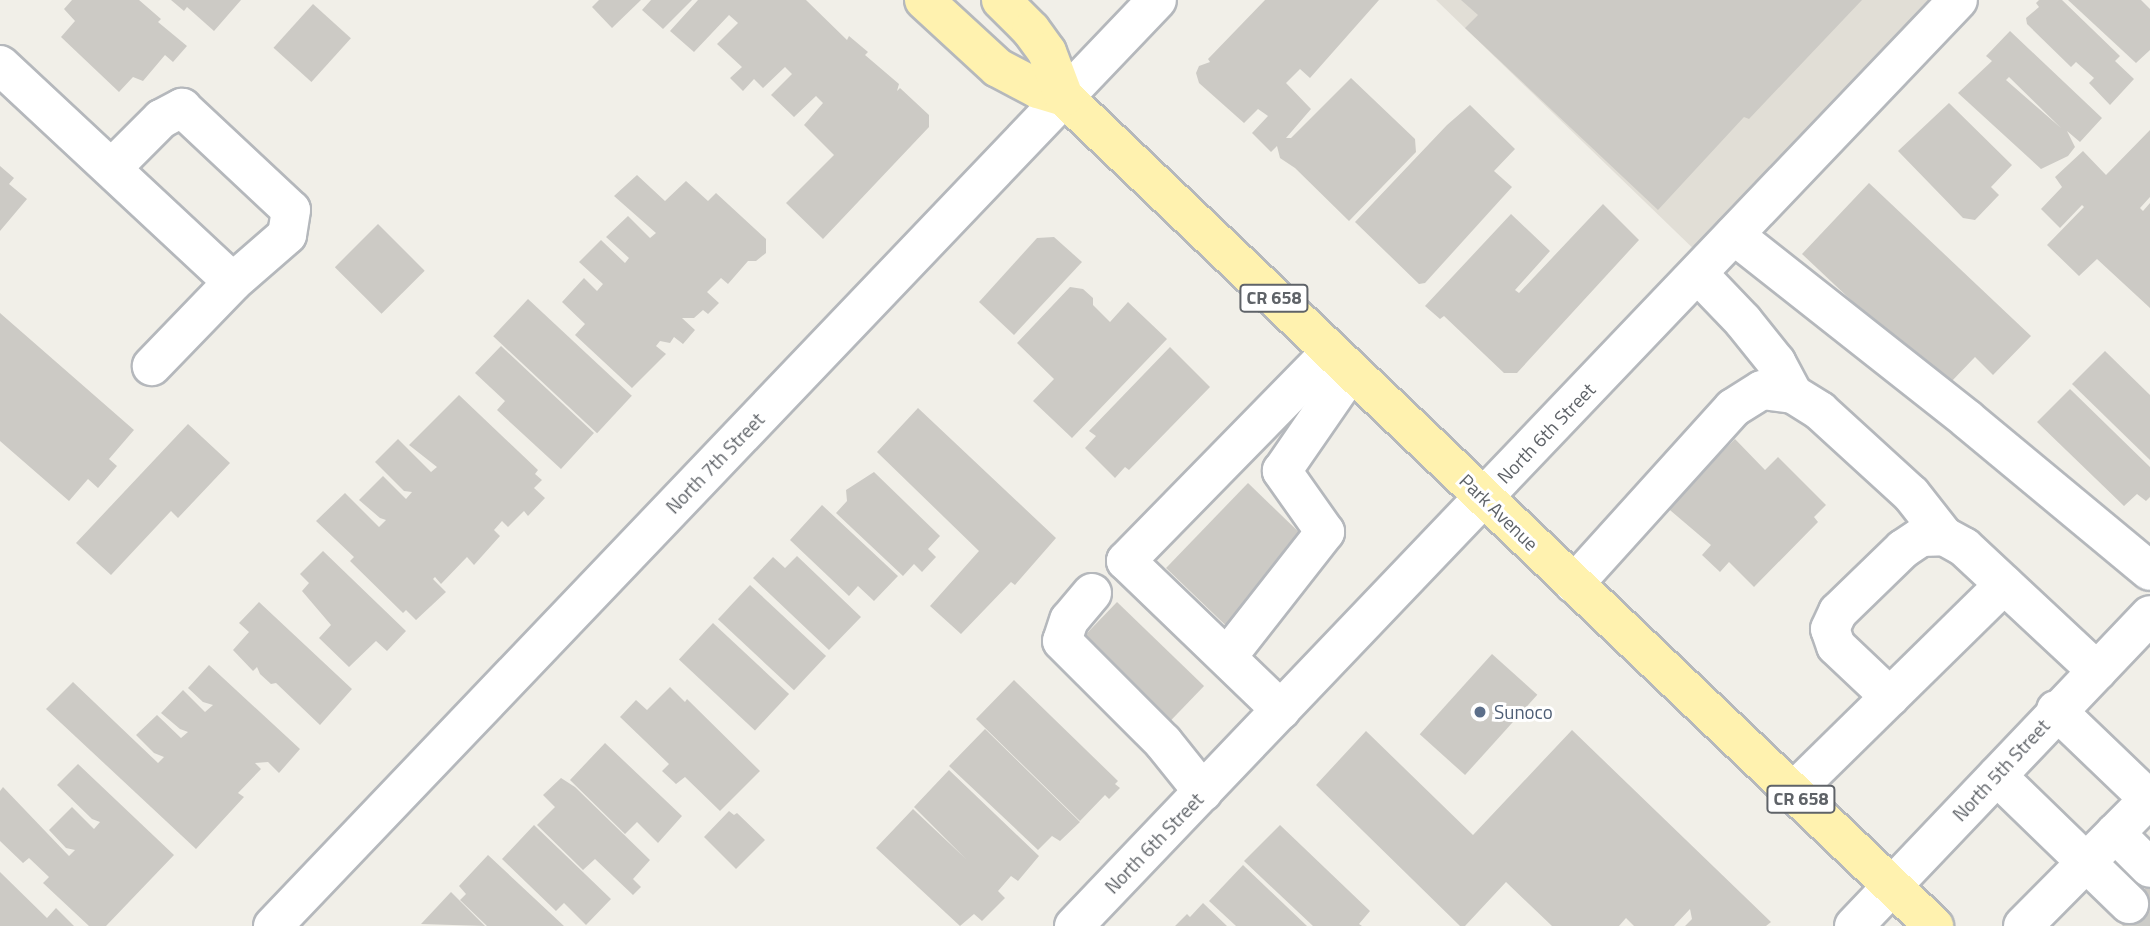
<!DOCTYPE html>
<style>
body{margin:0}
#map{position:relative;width:2150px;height:926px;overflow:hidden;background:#f1efe8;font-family:"Titillium Web",sans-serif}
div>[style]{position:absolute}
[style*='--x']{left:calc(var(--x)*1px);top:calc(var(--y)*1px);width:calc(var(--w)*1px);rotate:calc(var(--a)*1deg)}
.education>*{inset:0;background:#e1ded6}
.building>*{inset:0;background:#cccac5;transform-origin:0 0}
.minor-tunnel>*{height:38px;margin-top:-19px;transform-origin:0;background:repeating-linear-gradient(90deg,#ccccc8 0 38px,transparent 0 57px)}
.roads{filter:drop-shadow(2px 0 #b5b8bc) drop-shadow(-2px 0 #b5b8bc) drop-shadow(0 2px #b5b8bc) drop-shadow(0 -2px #b5b8bc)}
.minor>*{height:38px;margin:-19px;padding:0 19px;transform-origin:19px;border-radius:19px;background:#fff}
.major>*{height:38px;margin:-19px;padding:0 19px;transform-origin:19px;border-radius:19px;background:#fff2af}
.dots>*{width:19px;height:19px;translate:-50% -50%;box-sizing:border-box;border:4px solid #fff;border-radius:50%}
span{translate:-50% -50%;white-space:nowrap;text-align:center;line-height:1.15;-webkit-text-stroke:6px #fff;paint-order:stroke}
.shield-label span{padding:2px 5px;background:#fff;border:2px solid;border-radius:5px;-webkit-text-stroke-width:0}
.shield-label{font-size:18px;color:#5f6368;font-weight:700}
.street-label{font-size:19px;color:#5f6368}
.service-label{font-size:19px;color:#4e5e75}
.left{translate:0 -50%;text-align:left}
</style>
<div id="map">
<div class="education">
<div style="clip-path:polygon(1436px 0,1948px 0,1703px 258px)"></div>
</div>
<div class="building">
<div style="clip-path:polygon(72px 0,139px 0,161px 19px,158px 22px,187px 46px,173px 62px,165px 55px,143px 81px,133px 77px,119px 92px,61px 37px,75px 21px,64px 9px)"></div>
<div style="clip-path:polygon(171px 0,241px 0,214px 31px,187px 7px,184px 11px)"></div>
<div style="clip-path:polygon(599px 0,641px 0,612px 28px,592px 7px)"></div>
<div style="clip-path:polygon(651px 0,692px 0,663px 29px,642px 10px)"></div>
<div style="clip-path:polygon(698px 0,806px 0,847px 40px,849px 36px,868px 52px,865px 55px,899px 84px,897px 91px,900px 88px,929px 115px,929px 127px,823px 239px,786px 203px,834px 155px,804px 125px,823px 103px,816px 96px,794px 117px,771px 95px,792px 74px,785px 67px,763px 88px,754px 79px,743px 91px,730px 78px,742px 67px,717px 44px,738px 23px,729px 15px,694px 52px,670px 31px)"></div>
<div style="clip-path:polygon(1265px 0,1379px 0,1310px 78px,1300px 69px,1286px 83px,1311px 109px,1286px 138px,1291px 138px,1351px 78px,1415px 139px,1416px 152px,1349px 221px,1295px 168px,1280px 158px,1277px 146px,1271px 152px,1252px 133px,1268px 116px,1258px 109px,1244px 123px,1199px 83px,1196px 73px,1199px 66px,1210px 62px,1208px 59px)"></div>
<div style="clip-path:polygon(1461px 0,1862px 0,1749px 119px,1744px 117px,1658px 210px,1465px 28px,1478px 15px)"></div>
<div style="clip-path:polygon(2039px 0,2062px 0,2120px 56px,2115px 61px,2134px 79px,2110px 105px,2089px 83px,2094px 78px,2076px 62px,2071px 67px,2027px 24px,2026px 18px,2039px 7px,2036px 3px)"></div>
<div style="clip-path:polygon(2068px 0,2141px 0,2150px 9px,2150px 50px,2136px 63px)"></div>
<div style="left:313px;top:4px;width:51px;height:59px;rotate:42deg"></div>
<div style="clip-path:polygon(evenodd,2010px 31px,2102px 118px,2080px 142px,2067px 131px,2075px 147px,2068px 156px,2041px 169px,1958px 93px,1992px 61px,1986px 56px,2010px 31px,2009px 77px,2061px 128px,2006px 80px,2009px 77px)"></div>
<div style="clip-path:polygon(1949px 103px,2012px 165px,1991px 187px,1999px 195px,1975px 220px,1963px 218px,1898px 151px)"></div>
<div style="clip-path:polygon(1470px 105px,1515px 149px,1494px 171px,1512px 187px,1425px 283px,1419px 284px,1355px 222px,1447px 125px)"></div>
<div style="clip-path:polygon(2150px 130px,2150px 197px,2140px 208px,2143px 211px,2150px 203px,2150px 308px,2097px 259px,2079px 276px,2047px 245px,2084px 207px,2082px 205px,2060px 228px,2041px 209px,2062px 187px,2055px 177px,2083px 151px,2106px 175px)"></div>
<div style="clip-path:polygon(0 166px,14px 178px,9px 184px,27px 199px,0 231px)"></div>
<div style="clip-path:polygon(637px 175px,665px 201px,686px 181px,708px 201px,716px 193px,766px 239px,766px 253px,756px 261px,748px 261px,728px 284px,721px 278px,707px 292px,719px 303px,708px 314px,703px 310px,694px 318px,682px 318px,695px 330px,683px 344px,674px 337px,670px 343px,660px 341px,656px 346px,666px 354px,632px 388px,575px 335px,585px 324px,562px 302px,584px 278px,597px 291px,603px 284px,579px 262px,601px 240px,625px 263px,629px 258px,606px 237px,628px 216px,650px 238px,656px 233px,614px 196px)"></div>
<div style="clip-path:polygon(1869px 183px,2031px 336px,1993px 375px,1975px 357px,1950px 383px,1925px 360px,1920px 365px,1802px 254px)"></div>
<div style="clip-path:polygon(1603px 204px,1639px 240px,1517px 373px,1504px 373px,1444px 316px,1440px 319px,1425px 306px,1511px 214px,1550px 251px,1515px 290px,1519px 293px)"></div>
<div style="left:378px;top:224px;width:66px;height:61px;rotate:45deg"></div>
<div style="clip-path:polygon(1054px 237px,1082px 262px,1014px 335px,979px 302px,1037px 238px)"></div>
<div style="clip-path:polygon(1070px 287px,1083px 289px,1093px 298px,1093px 305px,1110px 322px,1128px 302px,1167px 339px,1072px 438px,1033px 401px,1054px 379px,1017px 343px)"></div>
<div style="left:528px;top:299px;width:142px;height:51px;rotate:43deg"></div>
<div style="clip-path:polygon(0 313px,134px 430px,109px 459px,117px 466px,98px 488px,88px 479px,69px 501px,0 441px)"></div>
<div style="clip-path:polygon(501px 346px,594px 433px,561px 469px,497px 410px,505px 401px,475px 373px)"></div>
<div style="clip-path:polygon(1170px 347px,1210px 387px,1129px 470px,1125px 467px,1115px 478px,1085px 448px,1096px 436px,1089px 431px)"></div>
<div style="clip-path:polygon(2105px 351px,2150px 395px,2150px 460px,2072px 384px)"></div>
<div style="clip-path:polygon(2070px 389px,2150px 467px,2150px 497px,2146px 501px,2137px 494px,2124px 506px,2037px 422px)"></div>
<div style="clip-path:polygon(459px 395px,538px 470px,535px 474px,542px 480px,534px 488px,545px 498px,528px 516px,524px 511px,508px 527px,502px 521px,494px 530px,500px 536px,474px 565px,467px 557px,441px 584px,435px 577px,433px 579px,446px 592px,416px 620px,406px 610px,403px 613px,350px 561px,354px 557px,316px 521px,345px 493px,379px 527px,386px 520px,380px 518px,359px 500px,383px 476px,406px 499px,412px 492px,404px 491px,375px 462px,398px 439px,431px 472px,437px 467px,409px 445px)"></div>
<div style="clip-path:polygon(918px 408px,1056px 538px,1015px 585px,1011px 582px,961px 634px,930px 606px,979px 551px,877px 452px)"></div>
<div style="clip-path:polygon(188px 424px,230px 463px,178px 518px,171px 511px,111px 575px,76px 543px)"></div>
<div style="clip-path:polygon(1735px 439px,1765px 470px,1778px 457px,1826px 505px,1814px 517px,1818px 522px,1754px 587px,1729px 562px,1720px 572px,1702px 555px,1711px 545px,1664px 505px,1683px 486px,1686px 489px)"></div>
<div style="clip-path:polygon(874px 472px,940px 536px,928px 549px,936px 557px,922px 572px,914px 564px,903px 576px,836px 513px,847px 501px,846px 490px)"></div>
<div style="left:1248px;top:483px;width:86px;height:118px;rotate:44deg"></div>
<div style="clip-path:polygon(822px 505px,898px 576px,874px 601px,858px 586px,849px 596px,790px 540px)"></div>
<div style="clip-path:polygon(323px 551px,406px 631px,387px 651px,376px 641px,349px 667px,319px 638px,331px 625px,302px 591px,309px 583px,300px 574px)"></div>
<div style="clip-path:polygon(797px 556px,861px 617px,829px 650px,753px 578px,773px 557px,785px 568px)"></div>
<div style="left:750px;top:585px;width:104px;height:47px;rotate:43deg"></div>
<div style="clip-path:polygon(259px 602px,352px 689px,320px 725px,276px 683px,271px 684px,260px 674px,257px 667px,253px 671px,233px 650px,249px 632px,239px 623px)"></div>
<div style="left:1117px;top:602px;width:121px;height:52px;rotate:44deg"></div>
<div style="left:713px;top:623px;width:104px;height:50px;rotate:43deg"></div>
<div style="left:1492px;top:654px;width:61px;height:108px;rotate:42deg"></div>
<div style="clip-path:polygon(209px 665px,300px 749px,279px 773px,268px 762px,255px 763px,261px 769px,238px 793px,244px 797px,196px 849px,46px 709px,73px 682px,158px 763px,164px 757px,154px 753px,136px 735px,157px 715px,181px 738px,188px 732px,180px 729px,161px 713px,183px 690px,205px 712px,213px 705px,203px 702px,188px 688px)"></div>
<div style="clip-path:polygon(1014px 680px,1118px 781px,1115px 784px,1120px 788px,1109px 799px,1105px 795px,1080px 821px,976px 719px)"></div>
<div style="clip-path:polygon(670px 687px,685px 702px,687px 699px,760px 771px,720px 811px,685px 777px,676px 784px,662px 771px,669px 764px,620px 717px,636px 700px,647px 710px)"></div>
<div style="clip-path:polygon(985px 729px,1080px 822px,1060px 841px,1052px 836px,1038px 850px,949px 766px)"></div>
<div style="clip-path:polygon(1572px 730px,1771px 922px,1766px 926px,1685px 926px,1692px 919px,1690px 909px,1674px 926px,1634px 926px,1626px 918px,1619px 926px,1552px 926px,1506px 882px,1465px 926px,1460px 926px,1316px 785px,1366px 731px,1473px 835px)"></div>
<div style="clip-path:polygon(605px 743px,682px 816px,658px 843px,637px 822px,625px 834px,570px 780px)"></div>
<div style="clip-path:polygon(78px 764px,174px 855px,106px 926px,89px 926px,43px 883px,49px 877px,29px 858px,23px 863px,0 841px,0 791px,3px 787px,69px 856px,75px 850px,66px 848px,49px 830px,72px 807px,94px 829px,100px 822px,92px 819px,57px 785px)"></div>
<div style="clip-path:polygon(949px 770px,1039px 856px,1018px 881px,1011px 876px,998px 891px,1005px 898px,982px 921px,974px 914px,960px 926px,876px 848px,913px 809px,966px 859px,914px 807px)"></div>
<div style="clip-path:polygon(561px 778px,575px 787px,650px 860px,633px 879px,641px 887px,633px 895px,595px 859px,583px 870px,537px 825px,555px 807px,543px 795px)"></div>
<div style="clip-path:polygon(729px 811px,734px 815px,737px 813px,765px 840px,736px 869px,704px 837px)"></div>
<div style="clip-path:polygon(534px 825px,611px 899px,586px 925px,564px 903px,556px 911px,502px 859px)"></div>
<div style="clip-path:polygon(1280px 825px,1370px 911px,1359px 924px,1362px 926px,1313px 926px,1244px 861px)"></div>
<div style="clip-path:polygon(488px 855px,564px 926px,487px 926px,460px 900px,466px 894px,459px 886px)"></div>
<div style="clip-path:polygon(1243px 865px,1307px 926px,1236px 926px,1209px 901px)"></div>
<div style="clip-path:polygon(0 872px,47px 918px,56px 908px,74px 926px,0 926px)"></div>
<div style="clip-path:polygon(2150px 883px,2150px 926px,2123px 926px,2116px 919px)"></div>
<div style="clip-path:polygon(451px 892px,485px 926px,421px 924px)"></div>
<div style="clip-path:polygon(1203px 903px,1227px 926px,1175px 926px,1187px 914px,1190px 917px)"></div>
</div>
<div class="minor-tunnel">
<div style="--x:2129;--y:904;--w:29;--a:44"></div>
</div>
<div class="roads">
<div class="minor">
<div style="--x:0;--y:65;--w:318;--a:43"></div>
<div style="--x:233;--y:282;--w:117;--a:134"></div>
<div style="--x:113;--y:167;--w:68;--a:-45"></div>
<div style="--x:161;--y:119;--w:24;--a:-28"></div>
<div style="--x:182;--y:108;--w:149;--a:43.1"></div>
<div style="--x:291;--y:210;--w:25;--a:99"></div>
<div style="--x:287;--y:235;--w:72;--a:139"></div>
<div style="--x:1734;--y:235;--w:298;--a:38.3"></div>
<div style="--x:1968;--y:420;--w:236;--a:39.7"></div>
<div style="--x:1698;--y:274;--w:65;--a:46.2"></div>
<div style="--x:1743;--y:321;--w:53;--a:51.2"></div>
<div style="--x:1776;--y:362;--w:36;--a:62"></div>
<div style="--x:1574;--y:584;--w:237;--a:-47.9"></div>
<div style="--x:1733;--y:408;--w:34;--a:-32"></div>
<div style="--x:1762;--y:390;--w:31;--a:7"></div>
<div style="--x:1793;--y:394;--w:32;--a:32"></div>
<div style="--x:1820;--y:411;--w:123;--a:42.4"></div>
<div style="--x:1911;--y:494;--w:53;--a:51.8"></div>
<div style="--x:1092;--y:593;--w:35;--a:130"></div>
<div style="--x:1069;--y:620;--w:22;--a:108"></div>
<div style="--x:1062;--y:641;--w:143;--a:45"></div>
<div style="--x:1163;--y:742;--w:64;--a:51.3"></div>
<div style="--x:1227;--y:657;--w:159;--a:-51.9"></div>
<div style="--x:1325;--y:532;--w:75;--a:-125.2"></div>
<div style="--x:1282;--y:471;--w:121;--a:-55.4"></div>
<div style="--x:1890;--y:697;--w:74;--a:-136.6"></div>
<div style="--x:1836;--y:646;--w:18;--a:-109"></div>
<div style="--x:1830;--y:629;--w:19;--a:-65"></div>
<div style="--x:1838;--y:612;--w:91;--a:-44.1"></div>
<div style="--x:1903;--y:549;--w:22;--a:-34"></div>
<div style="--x:1921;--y:537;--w:23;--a:-2"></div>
<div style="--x:1944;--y:536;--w:23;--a:29"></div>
<div style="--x:1964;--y:547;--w:182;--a:43"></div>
<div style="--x:1281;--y:710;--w:215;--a:-136.1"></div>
<div style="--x:1126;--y:561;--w:293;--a:-45.6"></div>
<div style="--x:2056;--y:710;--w:130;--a:43.8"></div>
<div style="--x:1997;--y:776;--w:184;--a:44.1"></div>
<div style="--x:1793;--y:792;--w:296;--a:-44.5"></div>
<div style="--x:2115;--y:833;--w:49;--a:45"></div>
<div style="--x:273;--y:926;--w:1280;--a:-46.33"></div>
<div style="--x:1074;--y:926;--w:1280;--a:-46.33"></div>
<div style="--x:1854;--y:926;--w:429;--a:-46.4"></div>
<div style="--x:2023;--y:926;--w:179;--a:-45.2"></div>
</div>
<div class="major">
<div style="--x:924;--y:0;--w:100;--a:42.6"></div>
<div style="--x:998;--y:68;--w:45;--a:27.7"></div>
<div style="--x:1038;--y:89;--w:27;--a:17"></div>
<div style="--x:1064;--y:97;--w:1202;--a:43.62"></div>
<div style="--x:1001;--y:0;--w:42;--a:45"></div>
<div style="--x:1031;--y:30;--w:27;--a:54"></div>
<div style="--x:1047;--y:52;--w:48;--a:69.3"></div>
</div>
</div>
<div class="dots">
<div style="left:1480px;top:712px;background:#5c6f8a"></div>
</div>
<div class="shield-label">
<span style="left:1274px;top:298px">CR 658</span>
<span style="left:1801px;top:799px">CR 658</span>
</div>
<div class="street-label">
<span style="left:1546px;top:433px;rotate:-46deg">North 6th Street</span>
<span style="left:715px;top:463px;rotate:-46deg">North 7th Street</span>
<span style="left:1499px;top:512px;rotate:44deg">Park Avenue</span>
<span style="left:2001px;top:770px;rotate:-47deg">North 5th Street</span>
<span style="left:1154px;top:843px;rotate:-46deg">North 6th Street</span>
</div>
<div class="service-label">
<span class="left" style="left:1494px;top:712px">Sunoco</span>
</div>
</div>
